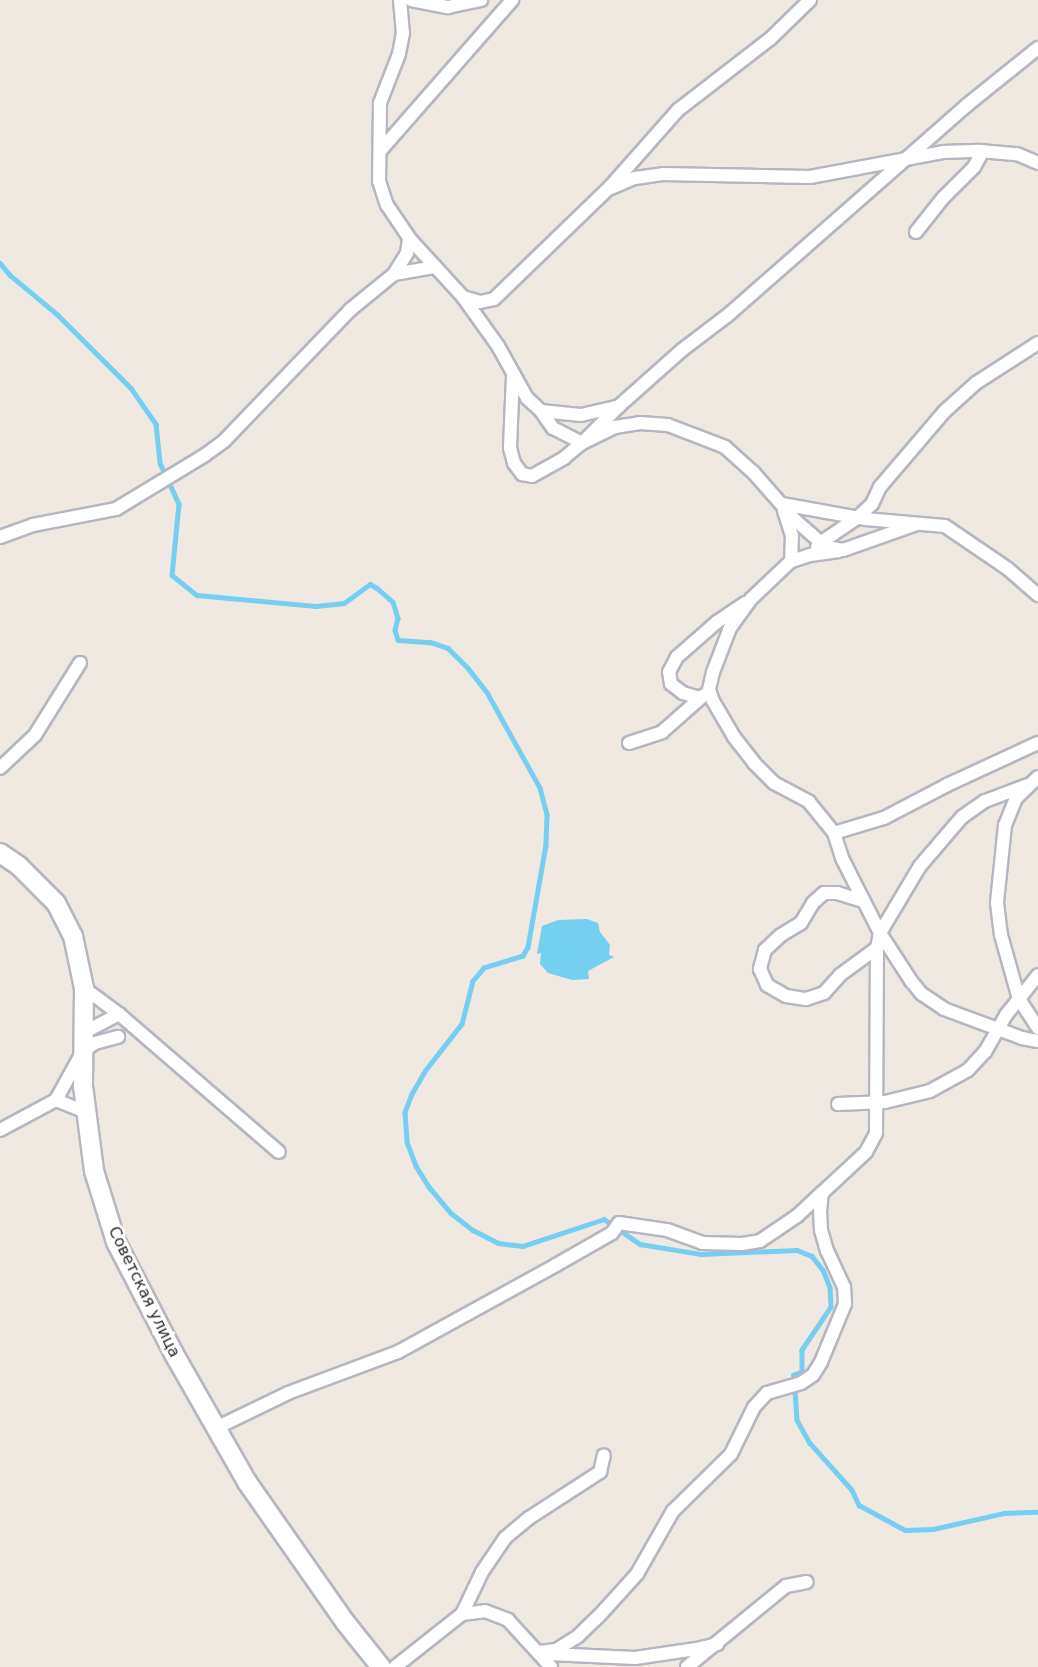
<!DOCTYPE html>
<meta charset="utf-8">
<style>
body{margin:0}
#map{position:relative;width:1038px;height:1667px;overflow:hidden;background:#efe9e1;font-family:"DejaVu Sans",sans-serif}
div>[style]{position:absolute}
[style*='--x']{left:calc(var(--x)*1px);top:calc(var(--y)*1px);width:calc(var(--w)*1px);rotate:calc(var(--a)*1deg)}
.water>*{inset:0;background:#75cff0}
.stream>*{height:4.5px;margin:-2.25px;padding:0 2.25px;transform-origin:2.25px;border-radius:2.25px;background:#75cff0}
.roads{filter:drop-shadow(2px 0 #b4b7c1) drop-shadow(-2px 0 #b4b7c1) drop-shadow(0 2px #b4b7c1) drop-shadow(0 -2px #b4b7c1)}
.street>*{height:12px;margin:-6px;padding:0 6px;transform-origin:6px;border-radius:6px;background:#fff}
.secondary>*{height:18px;margin:-9px;padding:0 9px;transform-origin:9px;border-radius:9px;background:#fff}
span{translate:-50% -50%;white-space:nowrap;text-align:center;line-height:1.15;-webkit-text-stroke:6px #fff;paint-order:stroke}
.street-label{font-size:16px;color:#2e2e2e}
</style>
<div id="map">
<div class="water">
<div style="clip-path:polygon(587px 919px,598px 923px,600px 932px,610px 945px,609px 955px,614px 957px,588px 971px,589px 979px,572px 980px,548px 973px,540px 964px,541px 953px,537px 954px,542px 926px,558px 920px)"></div>
</div>
<div class="stream">
<div style="--x:0;--y:263;--w:16;--a:50"></div>
<div style="--x:10;--y:275;--w:62;--a:39.8"></div>
<div style="--x:58;--y:315;--w:103;--a:45"></div>
<div style="--x:131;--y:388;--w:44;--a:55.2"></div>
<div style="--x:156;--y:424;--w:39;--a:84"></div>
<div style="--x:160;--y:463;--w:45;--a:65.1"></div>
<div style="--x:179;--y:504;--w:71;--a:95.6"></div>
<div style="--x:172;--y:575;--w:32;--a:39"></div>
<div style="--x:197;--y:595;--w:120;--a:5.3"></div>
<div style="--x:316;--y:606;--w:28;--a:-6"></div>
<div style="--x:344;--y:603;--w:32;--a:-36"></div>
<div style="--x:370;--y:584;--w:8;--a:30"></div>
<div style="--x:377;--y:588;--w:21;--a:41"></div>
<div style="--x:393;--y:602;--w:17;--a:73"></div>
<div style="--x:398;--y:618;--w:12;--a:104"></div>
<div style="--x:395;--y:630;--w:10;--a:73"></div>
<div style="--x:398;--y:640;--w:32;--a:4"></div>
<div style="--x:430;--y:642;--w:19;--a:18"></div>
<div style="--x:448;--y:648;--w:28;--a:45"></div>
<div style="--x:468;--y:668;--w:33;--a:52"></div>
<div style="--x:488;--y:694;--w:107;--a:61"></div>
<div style="--x:540;--y:788;--w:28;--a:75"></div>
<div style="--x:547;--y:815;--w:30;--a:92"></div>
<div style="--x:546;--y:845;--w:104;--a:100"></div>
<div style="--x:528;--y:947;--w:10;--a:119"></div>
<div style="--x:523;--y:956;--w:41;--a:162.9"></div>
<div style="--x:484;--y:968;--w:17;--a:130"></div>
<div style="--x:473;--y:981;--w:44;--a:104.3"></div>
<div style="--x:462;--y:1024;--w:58;--a:128"></div>
<div style="--x:426;--y:1070;--w:28;--a:120"></div>
<div style="--x:412;--y:1094;--w:19;--a:111"></div>
<div style="--x:405;--y:1112;--w:30;--a:86"></div>
<div style="--x:407;--y:1142;--w:26;--a:69"></div>
<div style="--x:416;--y:1166;--w:26;--a:58"></div>
<div style="--x:430;--y:1188;--w:33;--a:50"></div>
<div style="--x:451;--y:1213;--w:28;--a:38"></div>
<div style="--x:473;--y:1230;--w:28;--a:27"></div>
<div style="--x:498;--y:1243;--w:25;--a:7"></div>
<div style="--x:523;--y:1246;--w:85;--a:-18.4"></div>
<div style="--x:604;--y:1219;--w:44;--a:34.8"></div>
<div style="--x:640;--y:1244;--w:62;--a:9.3"></div>
<div style="--x:701;--y:1254;--w:96;--a:-2.4"></div>
<div style="--x:797;--y:1250;--w:16;--a:22"></div>
<div style="--x:812;--y:1256;--w:18;--a:52"></div>
<div style="--x:823;--y:1270;--w:18;--a:68"></div>
<div style="--x:830;--y:1287;--w:20;--a:87"></div>
<div style="--x:831;--y:1307;--w:52;--a:124"></div>
<div style="--x:802;--y:1350;--w:22;--a:90"></div>
<div style="--x:802;--y:1372;--w:9;--a:159"></div>
<div style="--x:794;--y:1375;--w:45;--a:86.2"></div>
<div style="--x:797;--y:1420;--w:26;--a:61"></div>
<div style="--x:810;--y:1443;--w:63;--a:48.2"></div>
<div style="--x:852;--y:1490;--w:17;--a:65"></div>
<div style="--x:859;--y:1505;--w:52;--a:28.5"></div>
<div style="--x:905;--y:1530;--w:28;--a:-2"></div>
<div style="--x:933;--y:1529;--w:73;--a:-12.7"></div>
<div style="--x:1004;--y:1513;--w:34;--a:-2"></div>
</div>
<div class="roads">
<div class="street">
<div style="--x:400;--y:0;--w:33;--a:85"></div>
<div style="--x:403;--y:33;--w:21;--a:101"></div>
<div style="--x:399;--y:54;--w:53;--a:111.2"></div>
<div style="--x:380;--y:103;--w:78;--a:90.7"></div>
<div style="--x:379;--y:181;--w:25;--a:72"></div>
<div style="--x:387;--y:205;--w:40;--a:56"></div>
<div style="--x:409;--y:238;--w:80;--a:47.5"></div>
<div style="--x:463;--y:297;--w:60;--a:54.5"></div>
<div style="--x:498;--y:346;--w:60;--a:60.9"></div>
<div style="--x:527;--y:398;--w:19;--a:43"></div>
<div style="--x:541;--y:411;--w:21;--a:55"></div>
<div style="--x:553;--y:428;--w:33;--a:27"></div>
<div style="--x:582;--y:443;--w:37;--a:-26"></div>
<div style="--x:615;--y:427;--w:25;--a:-9"></div>
<div style="--x:640;--y:423;--w:28;--a:4"></div>
<div style="--x:668;--y:425;--w:61;--a:21.1"></div>
<div style="--x:725;--y:447;--w:38;--a:42"></div>
<div style="--x:753;--y:472;--w:64;--a:48.8"></div>
<div style="--x:795;--y:520;--w:35;--a:41"></div>
<div style="--x:821;--y:543;--w:9;--a:27"></div>
<div style="--x:829;--y:547;--w:14;--a:12"></div>
<div style="--x:843;--y:550;--w:78;--a:-19.4"></div>
<div style="--x:411;--y:0;--w:38;--a:11"></div>
<div style="--x:448;--y:7;--w:34;--a:-12"></div>
<div style="--x:380;--y:151;--w:201;--a:-48.8"></div>
<div style="--x:611;--y:188;--w:26;--a:-23"></div>
<div style="--x:635;--y:178;--w:28;--a:-8"></div>
<div style="--x:663;--y:174;--w:147;--a:1.2"></div>
<div style="--x:810;--y:177;--w:135;--a:-10.6"></div>
<div style="--x:943;--y:152;--w:37;--a:-2"></div>
<div style="--x:980;--y:151;--w:37;--a:5"></div>
<div style="--x:1017;--y:154;--w:23;--a:23"></div>
<div style="--x:916;--y:232;--w:43;--a:-51.5"></div>
<div style="--x:943;--y:198;--w:44;--a:-45"></div>
<div style="--x:974;--y:167;--w:18;--a:-61"></div>
<div style="--x:394;--y:274;--w:42;--a:-9.7"></div>
<div style="--x:463;--y:297;--w:18;--a:16"></div>
<div style="--x:480;--y:302;--w:14;--a:-12"></div>
<div style="--x:494;--y:299;--w:160;--a:-44"></div>
<div style="--x:609;--y:188;--w:104;--a:-48.5"></div>
<div style="--x:678;--y:110;--w:116;--a:-37.7"></div>
<div style="--x:770;--y:39;--w:56;--a:-44.3"></div>
<div style="--x:513;--y:375;--w:73;--a:92.4"></div>
<div style="--x:510;--y:448;--w:16;--a:75"></div>
<div style="--x:514;--y:463;--w:14;--a:54"></div>
<div style="--x:522;--y:474;--w:10;--a:11"></div>
<div style="--x:532;--y:476;--w:37;--a:-29"></div>
<div style="--x:564;--y:458;--w:23;--a:-40"></div>
<div style="--x:582;--y:443;--w:52;--a:-45"></div>
<div style="--x:619;--y:406;--w:84;--a:-41.6"></div>
<div style="--x:682;--y:350;--w:58;--a:-37.3"></div>
<div style="--x:728;--y:315;--w:318;--a:-41.3"></div>
<div style="--x:967;--y:105;--w:91;--a:-38.8"></div>
<div style="--x:541;--y:411;--w:40;--a:5.7"></div>
<div style="--x:581;--y:415;--w:39;--a:-13"></div>
<div style="--x:782;--y:504;--w:84;--a:10.2"></div>
<div style="--x:865;--y:519;--w:80;--a:5"></div>
<div style="--x:945;--y:526;--w:76;--a:34.3"></div>
<div style="--x:1008;--y:569;--w:40;--a:41"></div>
<div style="--x:784;--y:511;--w:25;--a:72"></div>
<div style="--x:792;--y:535;--w:26;--a:92"></div>
<div style="--x:0;--y:537;--w:35;--a:-20"></div>
<div style="--x:33;--y:525;--w:85;--a:-10.9"></div>
<div style="--x:116;--y:509;--w:104;--a:-31.2"></div>
<div style="--x:205;--y:455;--w:24;--a:-36"></div>
<div style="--x:224;--y:441;--w:182;--a:-46.1"></div>
<div style="--x:350;--y:310;--w:57;--a:-39.3"></div>
<div style="--x:394;--y:274;--w:25;--a:-58"></div>
<div style="--x:407;--y:253;--w:15;--a:-82"></div>
<div style="--x:817;--y:547;--w:12;--a:-42"></div>
<div style="--x:826;--y:539;--w:37;--a:-34"></div>
<div style="--x:857;--y:518;--w:21;--a:-43"></div>
<div style="--x:872;--y:504;--w:19;--a:-65"></div>
<div style="--x:880;--y:487;--w:100;--a:-49.5"></div>
<div style="--x:945;--y:411;--w:42;--a:-42.1"></div>
<div style="--x:976;--y:383;--w:74;--a:-32.8"></div>
<div style="--x:839;--y:551;--w:29;--a:172"></div>
<div style="--x:810;--y:555;--w:20;--a:162"></div>
<div style="--x:791;--y:561;--w:55;--a:136.5"></div>
<div style="--x:751;--y:599;--w:36;--a:126"></div>
<div style="--x:730;--y:628;--w:47;--a:111.1"></div>
<div style="--x:713;--y:672;--w:18;--a:103"></div>
<div style="--x:709;--y:690;--w:12;--a:70"></div>
<div style="--x:713;--y:701;--w:42;--a:59.7"></div>
<div style="--x:734;--y:737;--w:33;--a:52"></div>
<div style="--x:754;--y:763;--w:28;--a:45"></div>
<div style="--x:774;--y:783;--w:40;--a:28"></div>
<div style="--x:809;--y:802;--w:40;--a:51"></div>
<div style="--x:834;--y:833;--w:28;--a:72"></div>
<div style="--x:843;--y:860;--w:82;--a:63.1"></div>
<div style="--x:880;--y:933;--w:57;--a:57.1"></div>
<div style="--x:911;--y:981;--w:17;--a:50"></div>
<div style="--x:922;--y:994;--w:27;--a:34"></div>
<div style="--x:944;--y:1009;--w:83;--a:20.4"></div>
<div style="--x:1022;--y:1038;--w:16;--a:11"></div>
<div style="--x:700;--y:698;--w:18;--a:-164"></div>
<div style="--x:683;--y:693;--w:15;--a:-143"></div>
<div style="--x:671;--y:684;--w:12;--a:-99"></div>
<div style="--x:669;--y:672;--w:17;--a:-62"></div>
<div style="--x:677;--y:657;--w:53;--a:-41.2"></div>
<div style="--x:717;--y:622;--w:34;--a:-34"></div>
<div style="--x:629;--y:743;--w:35;--a:-18"></div>
<div style="--x:662;--y:732;--w:56;--a:-41.4"></div>
<div style="--x:0;--y:768;--w:48;--a:-43.3"></div>
<div style="--x:35;--y:735;--w:85;--a:-58"></div>
<div style="--x:1038;--y:777;--w:30;--a:136"></div>
<div style="--x:1016;--y:798;--w:29;--a:112"></div>
<div style="--x:1005;--y:825;--w:78;--a:95.9"></div>
<div style="--x:997;--y:903;--w:32;--a:83"></div>
<div style="--x:1001;--y:935;--w:66;--a:74.3"></div>
<div style="--x:1019;--y:999;--w:35;--a:57"></div>
<div style="--x:834;--y:833;--w:52;--a:-16.7"></div>
<div style="--x:884;--y:818;--w:71;--a:-27.6"></div>
<div style="--x:947;--y:785;--w:100;--a:-24.8"></div>
<div style="--x:863;--y:901;--w:27;--a:-163"></div>
<div style="--x:837;--y:893;--w:13;--a:180"></div>
<div style="--x:824;--y:893;--w:15;--a:138"></div>
<div style="--x:813;--y:903;--w:23;--a:121"></div>
<div style="--x:801;--y:923;--w:23;--a:149"></div>
<div style="--x:781;--y:935;--w:22;--a:137"></div>
<div style="--x:765;--y:950;--w:20;--a:105"></div>
<div style="--x:760;--y:969;--w:17;--a:66"></div>
<div style="--x:767;--y:985;--w:22;--a:30"></div>
<div style="--x:786;--y:996;--w:20;--a:9"></div>
<div style="--x:806;--y:999;--w:19;--a:-18"></div>
<div style="--x:824;--y:993;--w:24;--a:-48"></div>
<div style="--x:840;--y:975;--w:46;--a:-36.1"></div>
<div style="--x:84;--y:988;--w:44;--a:36.6"></div>
<div style="--x:119;--y:1014;--w:211;--a:40.8"></div>
<div style="--x:83;--y:1033;--w:41;--a:-27.8"></div>
<div style="--x:56;--y:1100;--w:56;--a:-61.1"></div>
<div style="--x:83;--y:1051;--w:14;--a:-34"></div>
<div style="--x:95;--y:1043;--w:24;--a:-15"></div>
<div style="--x:838;--y:1104;--w:47;--a:-2.4"></div>
<div style="--x:885;--y:1102;--w:46;--a:-13.7"></div>
<div style="--x:930;--y:1091;--w:43;--a:-28.9"></div>
<div style="--x:968;--y:1070;--w:25;--a:-47"></div>
<div style="--x:985;--y:1052;--w:43;--a:-60.4"></div>
<div style="--x:1006;--y:1015;--w:51;--a:-51.3"></div>
<div style="--x:0;--y:1130;--w:64;--a:-28.2"></div>
<div style="--x:56;--y:1100;--w:32;--a:22"></div>
<div style="--x:216;--y:1428;--w:80;--a:-25.9"></div>
<div style="--x:288;--y:1393;--w:117;--a:-20.4"></div>
<div style="--x:398;--y:1352;--w:180;--a:-28.8"></div>
<div style="--x:556;--y:1265;--w:64;--a:-29.7"></div>
<div style="--x:612;--y:1233;--w:12;--a:-55"></div>
<div style="--x:619;--y:1223;--w:49;--a:8.3"></div>
<div style="--x:667;--y:1230;--w:37;--a:20"></div>
<div style="--x:702;--y:1243;--w:40;--a:1.4"></div>
<div style="--x:742;--y:1244;--w:18;--a:-9"></div>
<div style="--x:760;--y:1241;--w:45;--a:-34"></div>
<div style="--x:797;--y:1216;--w:34;--a:-43"></div>
<div style="--x:462;--y:1614;--w:47;--a:-64.5"></div>
<div style="--x:482;--y:1572;--w:41;--a:-55.9"></div>
<div style="--x:505;--y:1538;--w:31;--a:-40"></div>
<div style="--x:529;--y:1518;--w:85;--a:-32.9"></div>
<div style="--x:600;--y:1472;--w:17;--a:-77"></div>
<div style="--x:539;--y:1652;--w:17;--a:-7"></div>
<div style="--x:556;--y:1650;--w:26;--a:-32"></div>
<div style="--x:578;--y:1636;--w:29;--a:-44"></div>
<div style="--x:599;--y:1616;--w:57;--a:-47.9"></div>
<div style="--x:637;--y:1574;--w:73;--a:-60.3"></div>
<div style="--x:673;--y:1511;--w:81;--a:-44.5"></div>
<div style="--x:731;--y:1454;--w:52;--a:-63.9"></div>
<div style="--x:754;--y:1407;--w:19;--a:-47"></div>
<div style="--x:767;--y:1393;--w:35;--a:-16"></div>
<div style="--x:801;--y:1383;--w:14;--a:-34"></div>
<div style="--x:813;--y:1375;--w:15;--a:-58"></div>
<div style="--x:821;--y:1362;--w:63;--a:-67.5"></div>
<div style="--x:845;--y:1304;--w:17;--a:-93"></div>
<div style="--x:844;--y:1287;--w:40;--a:-115"></div>
<div style="--x:827;--y:1251;--w:22;--a:-106"></div>
<div style="--x:821;--y:1230;--w:19;--a:-93"></div>
<div style="--x:820;--y:1211;--w:18;--a:-84"></div>
<div style="--x:822;--y:1193;--w:60;--a:-43"></div>
<div style="--x:866;--y:1152;--w:21;--a:-62"></div>
<div style="--x:876;--y:1133;--w:185;--a:-89.7"></div>
<div style="--x:877;--y:948;--w:15;--a:-79"></div>
<div style="--x:880;--y:933;--w:78;--a:-59.2"></div>
<div style="--x:920;--y:866;--w:65;--a:-49.4"></div>
<div style="--x:962;--y:817;--w:28;--a:-35"></div>
<div style="--x:985;--y:801;--w:46;--a:-20.4"></div>
<div style="--x:549;--y:1654;--w:86;--a:2.7"></div>
<div style="--x:635;--y:1658;--w:62;--a:-8.4"></div>
<div style="--x:696;--y:1649;--w:22;--a:-13"></div>
<div style="--x:395;--y:1667;--w:85;--a:-38.3"></div>
<div style="--x:462;--y:1614;--w:23;--a:-7"></div>
<div style="--x:485;--y:1611;--w:25;--a:21"></div>
<div style="--x:508;--y:1620;--w:64;--a:47.5"></div>
<div style="--x:687;--y:1667;--w:128;--a:-39.3"></div>
<div style="--x:786;--y:1586;--w:21;--a:-11"></div>
</div>
<div class="secondary">
<div style="--x:0;--y:853;--w:23;--a:34"></div>
<div style="--x:19;--y:866;--w:52;--a:45"></div>
<div style="--x:56;--y:903;--w:37;--a:63"></div>
<div style="--x:73;--y:936;--w:53;--a:78.1"></div>
<div style="--x:84;--y:988;--w:98;--a:90.6"></div>
<div style="--x:83;--y:1086;--w:86;--a:82.6"></div>
<div style="--x:94;--y:1171;--w:74;--a:72.8"></div>
<div style="--x:116;--y:1242;--w:126;--a:62.6"></div>
<div style="--x:174;--y:1354;--w:147;--a:60.3"></div>
<div style="--x:247;--y:1482;--w:171;--a:55"></div>
<div style="--x:345;--y:1622;--w:58;--a:51.3"></div>
</div>
</div>
<div class="street-label">
<span style="left:144px;top:1292px;rotate:64deg">Советская улица</span>
</div>
</div>
